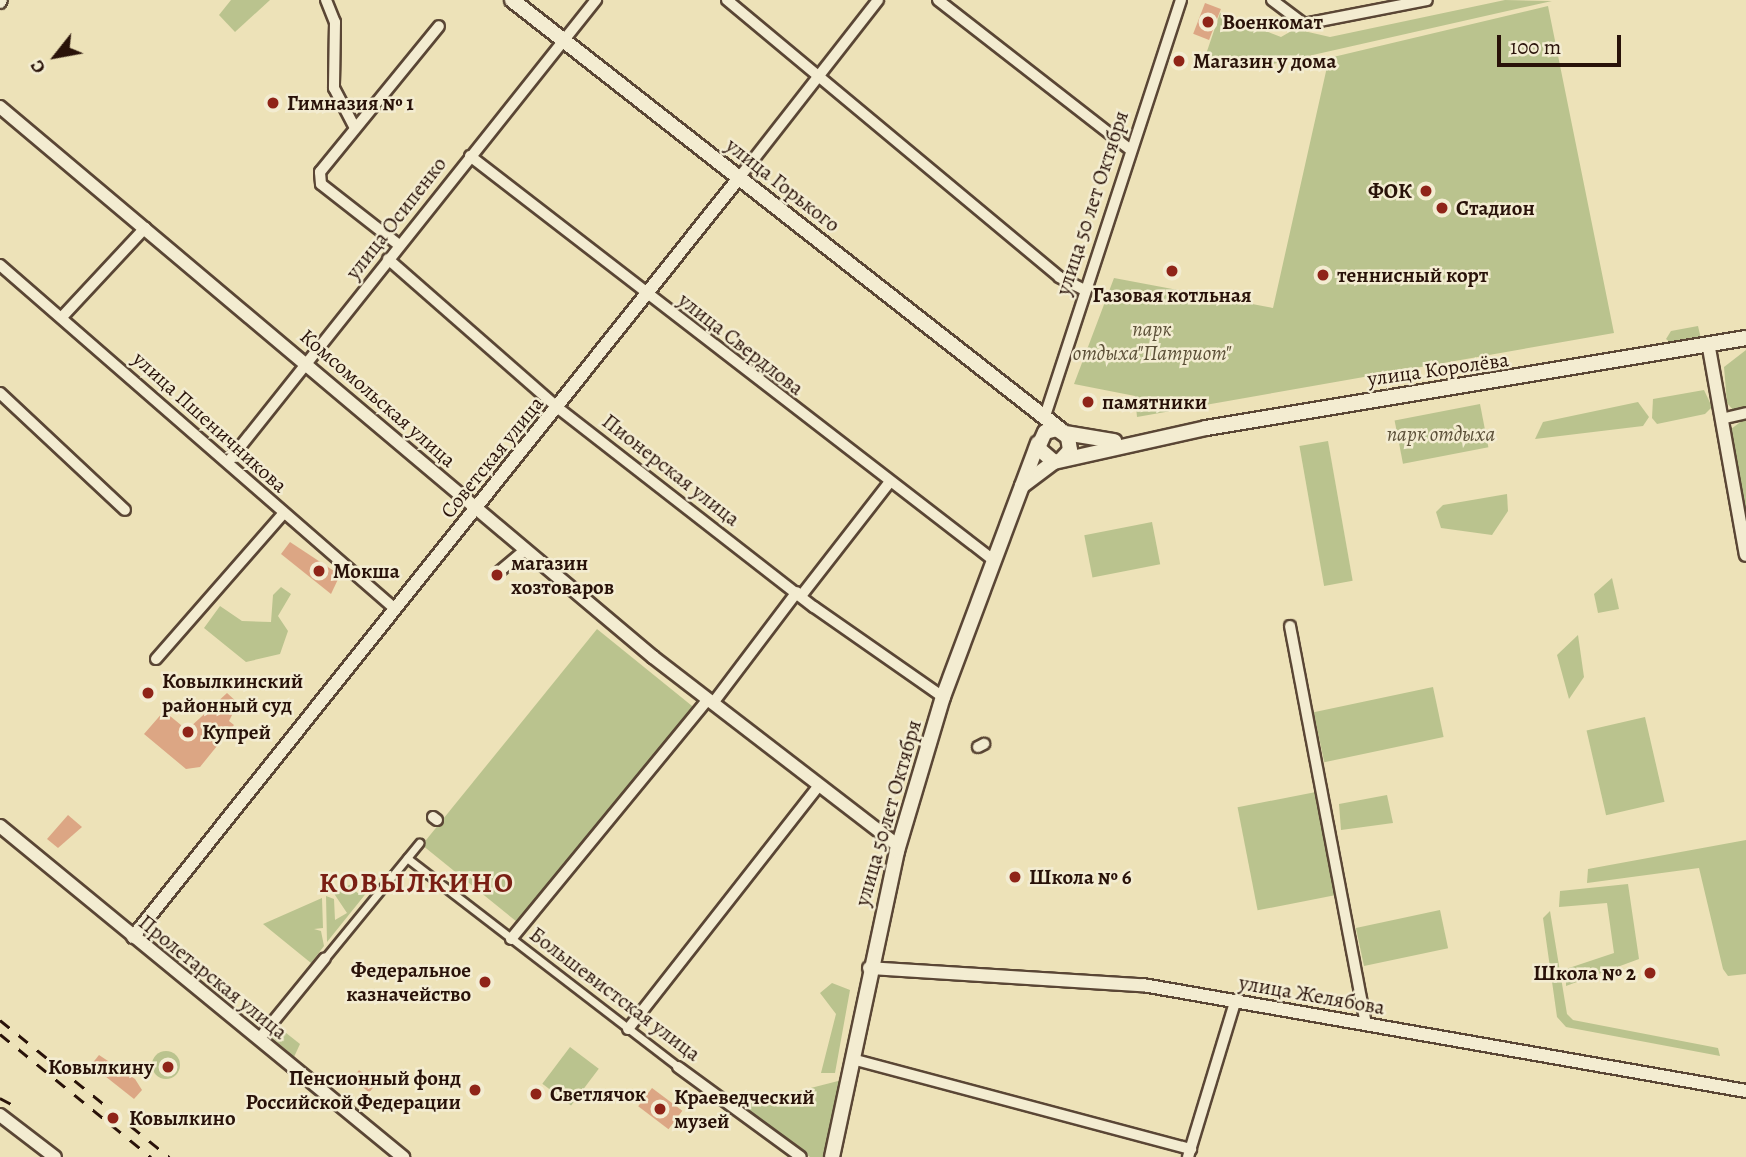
<!DOCTYPE html>
<meta charset="utf-8">
<style>
body{margin:0}
#map{position:relative;width:1746px;height:1157px;overflow:hidden;background:#ede2b8;font-family:Alegreya,serif}
div>[style]{position:absolute}
[style*='--x']{left:calc(var(--x)*1px);top:calc(var(--y)*1px);width:calc(var(--w)*1px);rotate:calc(var(--a)*1deg)}
.green>*{inset:0;background:#bac38e;transform-origin:0 0}
.round{border-radius:50%}
.building>*{inset:0;background:#dca684;transform-origin:0 0}
.roads{filter:drop-shadow(2px 0 #5a4635) drop-shadow(-2px 0 #5a4635) drop-shadow(0 2px #5a4635) drop-shadow(0 -2px #5a4635)}
.pedestrian>*{height:7px;margin:-3.5px;padding:0 3.5px;transform-origin:3.5px;border-radius:3.5px;background:#f3ecd1}
.minor>*{height:10px;margin:-5px;padding:0 5px;transform-origin:5px;border-radius:5px;background:#f3ecd1}
.tertiary>*{height:12px;margin:-6px;padding:0 6px;transform-origin:6px;border-radius:6px;background:#f3ecd1}
.secondary>*{height:14px;margin:-7px;padding:0 7px;transform-origin:7px;border-radius:7px;background:#f3ecd1}
.rail>*{height:2.5px;margin-top:-1.25px;transform-origin:0;background:repeating-linear-gradient(90deg,#291209 0 12px,transparent 0 24px)}
.dots>*{width:19px;height:19px;translate:-50% -50%;box-sizing:border-box;border:4px solid #f3ecd1;border-radius:50%}
span{translate:-50% -50%;white-space:nowrap;text-align:center;line-height:1.15;-webkit-text-stroke:5px #f3ecd1;paint-order:stroke}
.poi-label{font-size:21px;color:#291209;font-weight:700}
.left{translate:0 -50%;text-align:left}
.right{translate:-100% -50%;text-align:right}
.street-label{font-size:21px;color:#291209}
.park-label{font-size:21px;color:#5c5038;font-style:italic}
.district-label{font-size:28px;color:#7a1f14;font-weight:700;letter-spacing:2px}
.north{position:absolute;left:21px;top:21px;width:70px;height:70px;-webkit-text-stroke:5px #f3ecd1;paint-order:stroke;rotate:239deg;font-size:19px;font-weight:700;line-height:28px;text-align:center;color:#291209}
.north::after{content:'';display:block;margin:auto;width:24px;height:32px;background:#291209;clip-path:polygon(50% 0,100% 100%,50% 72%,0 100%)}
.scale{position:absolute;left:1497px;top:35px;width:124px;height:32px;box-sizing:border-box;border:4px solid #291209;border-top:0;padding-left:9px;font-size:21px;line-height:24px;white-space:nowrap;color:#291209;-webkit-text-stroke:5px #f3ecd1;paint-order:stroke}
</style>
<div id="map">
<div class="green">
<div style="clip-path:polygon(231px 0,270px 0,235px 32px,219px 15px)"></div>
<div style="clip-path:polygon(1505px 0,1552px 1px,1273px 64px,1203px 63px,1220px 13px,1281px 37px,1295px 29px,1330px 37px)"></div>
<div style="clip-path:polygon(1548px 6px,1614px 333px,1137px 417px,1135px 396px,1074px 384px,1114px 278px,1273px 308px,1329px 58px)"></div>
<div style="clip-path:polygon(1698px 326px,1701px 339px,1672px 344px,1666px 339px,1671px 331px)"></div>
<div style="clip-path:polygon(1746px 350px,1746px 409px,1734px 411px,1727px 403px,1724px 367px)"></div>
<div style="clip-path:polygon(1704px 390px,1712px 407px,1705px 414px,1657px 424px,1652px 418px,1653px 399px)"></div>
<div style="clip-path:polygon(1638px 402px,1649px 417px,1643px 426px,1535px 439px,1543px 422px)"></div>
<div style="left:1480px;top:404px;width:44px;height:87px;rotate:79deg"></div>
<div style="clip-path:polygon(1746px 418px,1746px 515px,1731px 429px)"></div>
<div style="left:1328px;top:441px;width:142px;height:29px;rotate:80deg"></div>
<div style="clip-path:polygon(1507px 494px,1508px 511px,1492px 535px,1441px 528px,1436px 512px,1443px 505px)"></div>
<div style="left:1152px;top:522px;width:43px;height:69px;rotate:79deg"></div>
<div style="clip-path:polygon(1612px 578px,1619px 609px,1598px 613px,1594px 594px)"></div>
<div style="clip-path:polygon(281px 587px,291px 594px,278px 616px,288px 631px,280px 654px,246px 662px,204px 628px,220px 606px,242px 621px,271px 622px,273px 595px)"></div>
<div style="left:597px;top:629px;width:126px;height:278px;rotate:39deg"></div>
<div style="clip-path:polygon(1578px 635px,1584px 677px,1569px 699px,1557px 655px)"></div>
<div style="left:1433px;top:687px;width:51px;height:122px;rotate:78deg"></div>
<div style="left:1645px;top:717px;width:87px;height:60px;rotate:77deg"></div>
<div style="left:1321px;top:791px;width:105px;height:85px;rotate:79deg"></div>
<div style="clip-path:polygon(1387px 795px,1393px 823px,1341px 830px,1339px 804px)"></div>
<div style="clip-path:polygon(1746px 840px,1746px 974px,1728px 976px,1723px 969px,1699px 868px,1587px 883px,1588px 869px)"></div>
<div style="clip-path:polygon(359px 881px,354px 890px,359px 894px,365px 883px,372px 886px,327px 942px,326px 896px,334px 899px,335px 920px,347px 913px,333px 892px)"></div>
<div style="clip-path:polygon(1628px 884px,1639px 959px,1566px 986px,1566px 969px,1614px 953px,1607px 903px,1559px 907px,1560px 891px)"></div>
<div style="clip-path:polygon(322px 898px,323px 928px,314px 929px,321px 931px,324px 946px,311px 963px,263px 924px)"></div>
<div style="left:1440px;top:910px;width:39px;height:86px;rotate:78deg"></div>
<div style="clip-path:polygon(1550px 911px,1567px 1014px,1573px 1020px,1718px 1048px,1720px 1056px,1566px 1027px,1557px 1017px,1543px 918px)"></div>
<div style="clip-path:polygon(832px 983px,850px 990px,835px 1073px,821px 1073px,836px 1014px,820px 993px)"></div>
<div style="clip-path:polygon(276px 1025px,300px 1044px,294px 1057px,270px 1036px)"></div>
<div style="left:570px;top:1047px;width:36px;height:46px;rotate:37deg"></div>
<div class="round" style="left:152px;top:1051px;width:28px;height:28px"></div>
<div style="clip-path:polygon(842px 1080px,826px 1157px,810px 1157px,740px 1106px)"></div>
</div>
<div class="building">
<div style="left:1205px;top:3px;width:17px;height:33px;rotate:21deg"></div>
<div style="clip-path:polygon(290px 542px,340px 575px,331px 594px,281px 554px)"></div>
<div style="clip-path:polygon(227px 693px,238px 703px,229px 721px,234px 725px,200px 767px,186px 769px,144px 734px,164px 711px,187px 730px)"></div>
<div style="clip-path:polygon(68px 815px,82px 827px,58px 848px,47px 839px)"></div>
<div style="clip-path:polygon(99px 1055px,135px 1079px,142px 1090px,134px 1099px,91px 1065px)"></div>
<div style="left:359px;top:1070px;width:22px;height:11px;rotate:39deg"></div>
<div style="left:652px;top:1088px;width:38px;height:23px;rotate:37deg"></div>
</div>
<div class="roads">
<div class="pedestrian">
<div style="--x:407;--y:858;--w:342;--a:37.6"></div>
<div style="--x:325;--y:958;--w:149;--a:-50.7"></div>
</div>
<div class="minor">
<div style="--x:326;--y:0;--w:24;--a:68"></div>
<div style="--x:335;--y:22;--w:66;--a:90.9"></div>
<div style="--x:334;--y:88;--w:45;--a:62.3"></div>
<div style="--x:727;--y:0;--w:432;--a:39.8"></div>
<div style="--x:1059;--y:277;--w:29;--a:27"></div>
<div style="--x:938;--y:0;--w:244;--a:37.9"></div>
<div style="--x:1272;--y:0;--w:40;--a:37"></div>
<div style="--x:1304;--y:24;--w:125;--a:-11"></div>
<div style="--x:470;--y:156;--w:659;--a:37.67"></div>
<div style="--x:739;--y:178;--w:226;--a:-52"></div>
<div style="--x:399;--y:245;--w:99;--a:-142"></div>
<div style="--x:321;--y:184;--w:12;--a:-95"></div>
<div style="--x:320;--y:172;--w:188;--a:-50.8"></div>
<div style="--x:388;--y:259;--w:226;--a:41.2"></div>
<div style="--x:558;--y:408;--w:324;--a:37.9"></div>
<div style="--x:814;--y:607;--w:157;--a:34.9"></div>
<div style="--x:0;--y:265;--w:522;--a:41.04"></div>
<div style="--x:62;--y:317;--w:122;--a:-47"></div>
<div style="--x:0;--y:393;--w:171;--a:43.1"></div>
<div style="--x:1044;--y:419;--w:441;--a:-71.9"></div>
<div style="--x:1721;--y:419;--w:26;--a:-13"></div>
<div style="--x:228;--y:462;--w:591;--a:-51.46"></div>
<div style="--x:500;--y:571;--w:33;--a:-40"></div>
<div style="--x:801;--y:596;--w:143;--a:-52.1"></div>
<div style="--x:1290;--y:626;--w:404;--a:79.2"></div>
<div style="--x:156;--y:659;--w:194;--a:-48.8"></div>
<div style="--x:713;--y:703;--w:139;--a:-52.9"></div>
<div style="--x:978;--y:747;--w:7;--a:-27"></div>
<div style="--x:433;--y:817;--w:5;--a:37"></div>
<div style="--x:511;--y:939;--w:310;--a:-50.6"></div>
<div style="--x:628;--y:1029;--w:308;--a:-51.9"></div>
<div style="--x:259;--y:1039;--w:104;--a:-50.8"></div>
<div style="--x:852;--y:1059;--w:351;--a:14.9"></div>
<div style="--x:678;--y:1067;--w:152;--a:36.2"></div>
<div style="--x:1188;--y:1157;--w:162;--a:-73.1"></div>
</div>
<div class="tertiary">
<div style="--x:0;--y:2;--w:2;--a:-63"></div>
<div style="--x:0;--y:107;--w:854;--a:40.11"></div>
<div style="--x:653;--y:657;--w:309;--a:37.6"></div>
<div style="--x:1709;--y:348;--w:210;--a:79.9"></div>
<div style="--x:0;--y:826;--w:522;--a:39.4"></div>
<div style="--x:133;--y:937;--w:971;--a:-51.4"></div>
<div style="--x:869;--y:968;--w:275;--a:3.6"></div>
<div style="--x:1143;--y:985;--w:612;--a:9.97"></div>
<div style="--x:0;--y:1115;--w:69;--a:37.4"></div>
</div>
<div class="secondary">
<div style="--x:512;--y:0;--w:697;--a:38.07"></div>
<div style="--x:1065;--y:433;--w:50;--a:9.3"></div>
<div style="--x:1062;--y:459;--w:12;--a:-48"></div>
<div style="--x:1070;--y:450;--w:13;--a:-99"></div>
<div style="--x:1068;--y:437;--w:14;--a:-144"></div>
<div style="--x:1057;--y:429;--w:12;--a:166"></div>
<div style="--x:1045;--y:432;--w:17;--a:114"></div>
<div style="--x:1038;--y:448;--w:21;--a:41"></div>
<div style="--x:1054;--y:462;--w:156;--a:-12.6"></div>
<div style="--x:1206;--y:428;--w:547;--a:-9.46"></div>
<div style="--x:1022;--y:486;--w:40;--a:-37"></div>
<div style="--x:832;--y:1157;--w:313;--a:-78"></div>
<div style="--x:897;--y:851;--w:161;--a:-73.4"></div>
<div style="--x:943;--y:697;--w:271;--a:-69.5"></div>
</div>
</div>
<div class="rail">
<div style="--x:0;--y:1020;--w:218;--a:39"></div>
<div style="--x:0;--y:1034;--w:195;--a:39.2"></div>
<div style="--x:0;--y:1098;--w:15;--a:28"></div>
</div>
<div class="dots">
<div style="left:1208px;top:22px;background:#8f2418"></div>
<div style="left:1179px;top:61px;background:#8f2418"></div>
<div style="left:273px;top:103px;background:#8f2418"></div>
<div style="left:1426px;top:191px;background:#8f2418"></div>
<div style="left:1442px;top:208px;background:#8f2418"></div>
<div style="left:1172px;top:271px;background:#8f2418"></div>
<div style="left:1323px;top:275px;background:#8f2418"></div>
<div style="left:1088px;top:402px;background:#8f2418"></div>
<div style="left:319px;top:571px;background:#8f2418"></div>
<div style="left:497px;top:575px;background:#8f2418"></div>
<div style="left:148px;top:693px;background:#8f2418"></div>
<div style="left:188px;top:732px;background:#8f2418"></div>
<div style="left:1015px;top:877px;background:#8f2418"></div>
<div style="left:1650px;top:973px;background:#8f2418"></div>
<div style="left:485px;top:982px;background:#8f2418"></div>
<div style="left:168px;top:1067px;background:#8f2418"></div>
<div style="left:475px;top:1090px;background:#8f2418"></div>
<div style="left:536px;top:1094px;background:#8f2418"></div>
<div style="left:660px;top:1109px;background:#8f2418"></div>
<div style="left:113px;top:1118px;background:#8f2418"></div>
</div>
<div class="poi-label">
<span class="left" style="left:1222px;top:22px">Военкомат</span>
<span class="left" style="left:1193px;top:61px">Магазин у дома</span>
<span class="left" style="left:287px;top:103px">Гимназия № 1</span>
<span class="right" style="left:1412px;top:191px">ФОК</span>
<span class="left" style="left:1456px;top:208px">Стадион</span>
<span class="left" style="left:1337px;top:275px">теннисный корт</span>
<span style="left:1172px;top:295px">Газовая котльная</span>
<span class="left" style="left:1102px;top:402px">памятники</span>
<span class="left" style="left:511px;top:575px">магазин<br>хозтоваров</span>
<span class="left" style="left:333px;top:571px">Мокша</span>
<span class="left" style="left:162px;top:693px">Ковылкинский<br>районный суд</span>
<span class="left" style="left:202px;top:732px">Купрей</span>
<span class="left" style="left:1029px;top:877px">Школа № 6</span>
<span class="right" style="left:471px;top:982px">Федеральное<br>казначейство</span>
<span class="right" style="left:1636px;top:973px">Школа № 2</span>
<span class="right" style="left:154px;top:1067px">Ковылкину</span>
<span class="right" style="left:461px;top:1090px">Пенсионный фонд<br>Российской Федерации</span>
<span class="left" style="left:550px;top:1094px">Светлячок</span>
<span class="left" style="left:674px;top:1109px">Краеведческий<br>музей</span>
<span class="left" style="left:129px;top:1118px">Ковылкино</span>
</div>
<div class="street-label">
<span style="left:783px;top:185px;rotate:38deg">улица Горького</span>
<span style="left:1092px;top:203px;rotate:-72deg">улица 50 лет Октября</span>
<span style="left:396px;top:218px;rotate:-52deg">улица Осипенко</span>
<span style="left:741px;top:344px;rotate:38deg">улица Свердлова</span>
<span style="left:1438px;top:369px;rotate:-8deg">улица Королёва</span>
<span style="left:378px;top:398px;rotate:41deg">Комсомольская улица</span>
<span style="left:210px;top:422px;rotate:42deg">улица Пшеничникова</span>
<span style="left:492px;top:457px;rotate:-51deg">Советская улица</span>
<span style="left:671px;top:470px;rotate:38deg">Пионерская улица</span>
<span style="left:888px;top:813px;rotate:-74deg">улица 50 лет Октября</span>
<span style="left:213px;top:977px;rotate:39deg">Пролетарская улица</span>
<span style="left:615px;top:994px;rotate:37deg">Большевистская улица</span>
<span style="left:1312px;top:995px;rotate:10deg">улица Желябова</span>
</div>
<div class="park-label">
<span style="left:1152px;top:341px">парк<br>отдыха"Патриот"</span>
<span style="left:1441px;top:434px">парк отдыха</span>
</div>
<div class="district-label">
<span style="left:417px;top:883px">КОВЫЛКИНО</span>
</div>
<div class="north">С</div>
<div class="scale">100 m</div>
</div>
